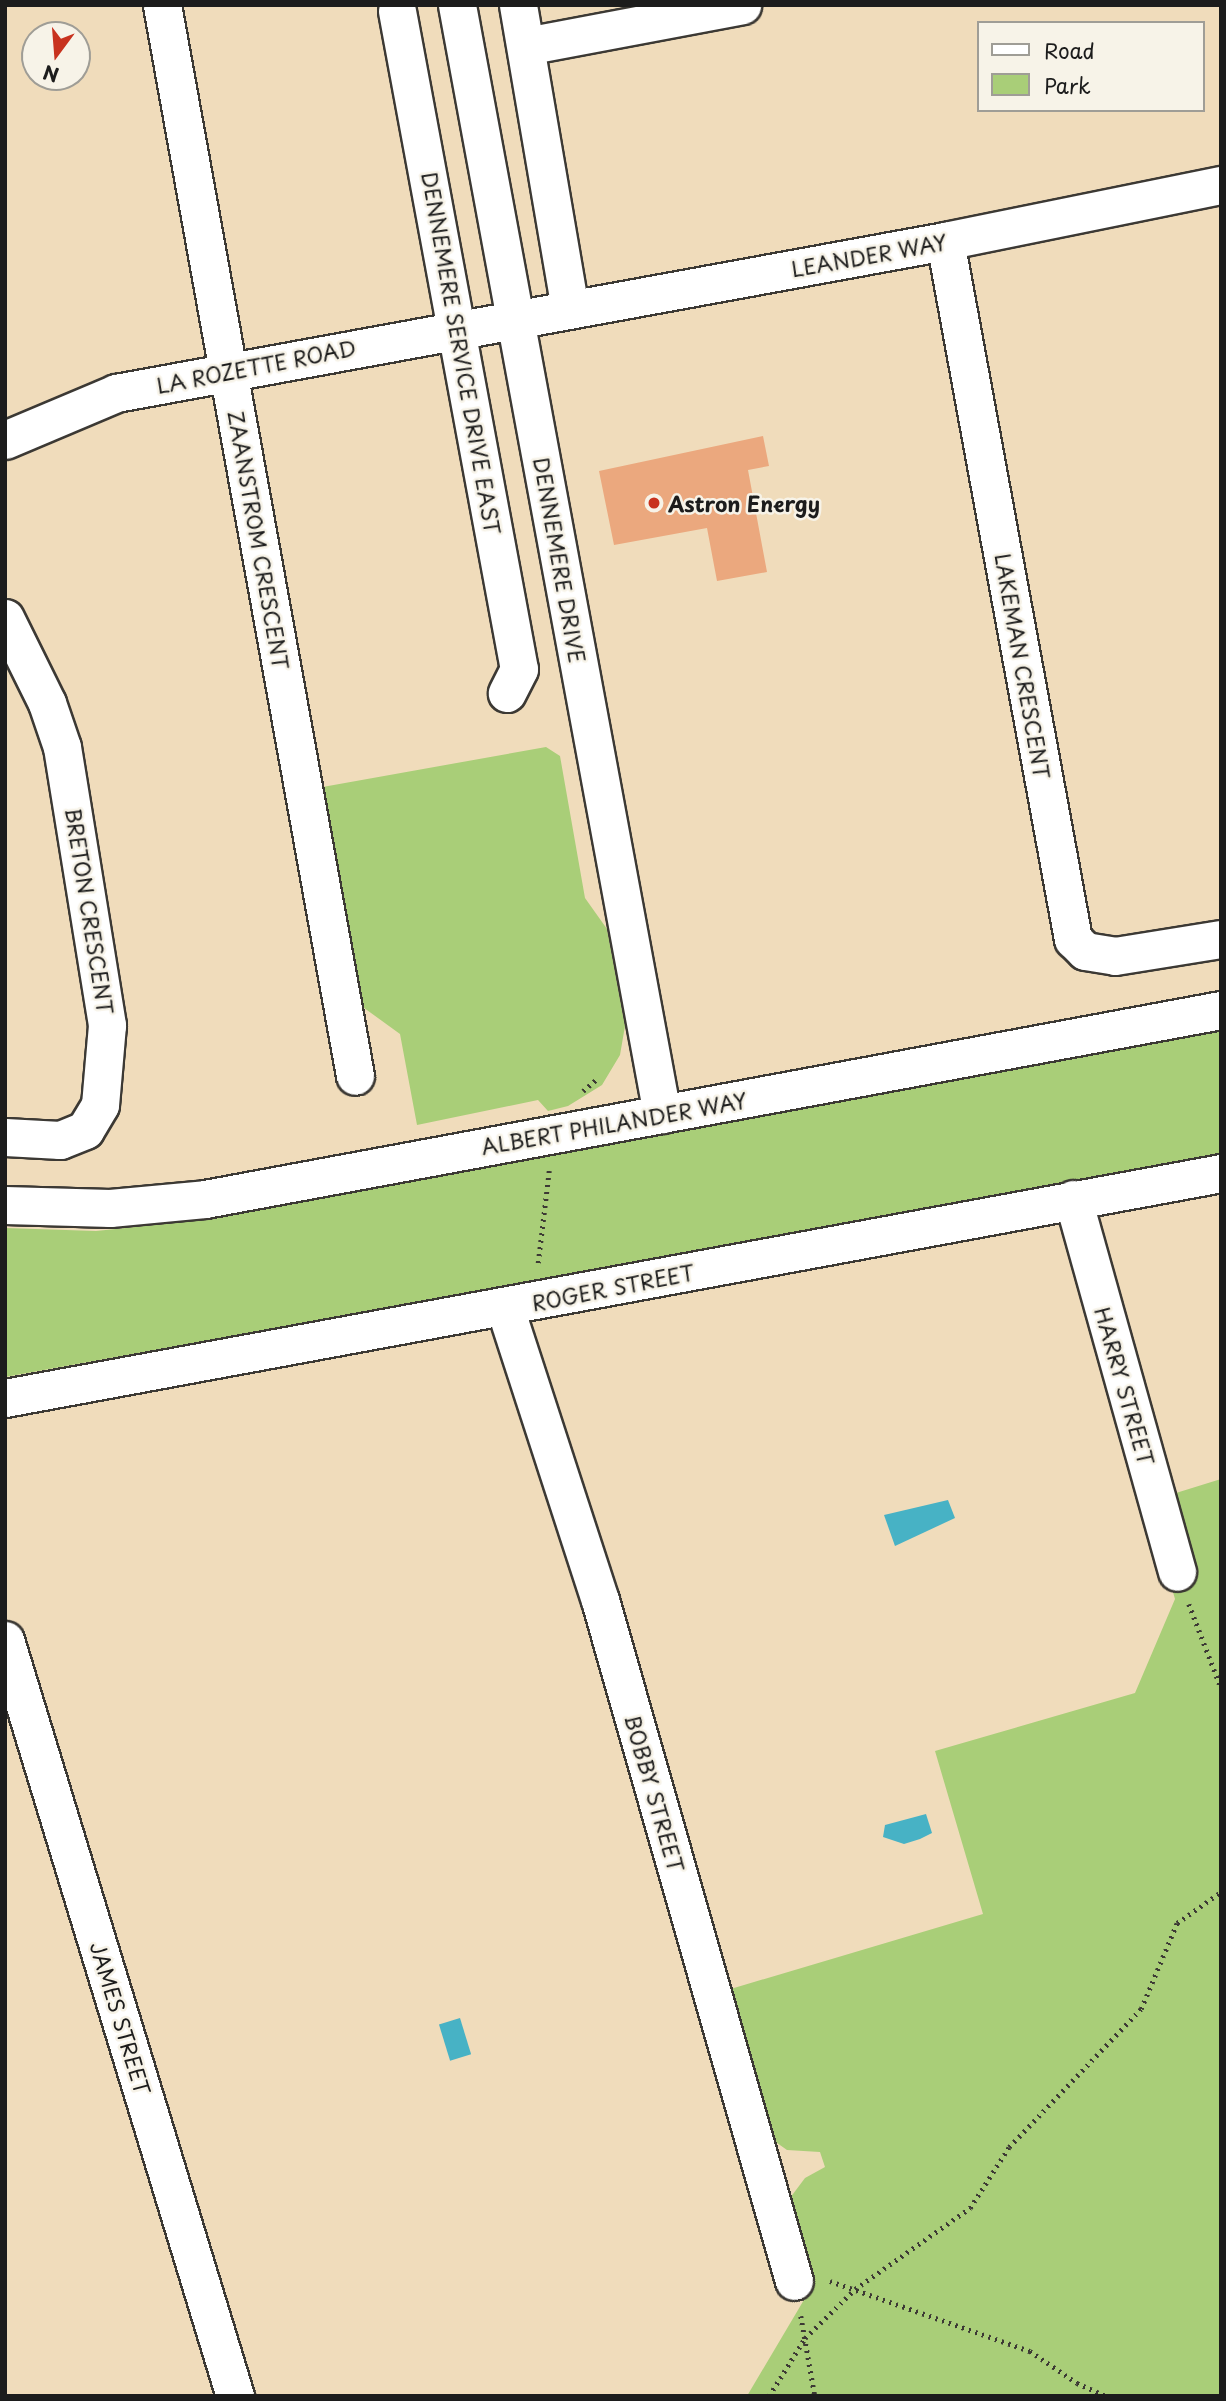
<!DOCTYPE html>
<style>
body{margin:0}
#map{position:relative;width:1226px;height:2401px;overflow:hidden;background:#f0dcbb;font-family:"Playpen Sans",sans-serif}
div>[style]{position:absolute}
[style*='--x']{left:calc(var(--x)*1px);top:calc(var(--y)*1px);width:calc(var(--w)*1px);rotate:calc(var(--a)*1deg)}
.green>*{inset:0;background:#a9ce78}
.water>*{inset:0;background:#47b2c5;transform-origin:0 0}
.building>*{inset:0;background:#eba87e}
.path>*{height:4.5px;margin-top:-2.25px;transform-origin:0;background:repeating-linear-gradient(90deg,#3c3934 0 2px,transparent 0 7px)}
.roads{filter:drop-shadow(2px 0 #3c3934) drop-shadow(-2px 0 #3c3934) drop-shadow(0 2px #3c3934) drop-shadow(0 -2px #3c3934)}
.minor>*{height:37px;margin:-18.5px;padding:0 18.5px;transform-origin:18.5px;border-radius:18.5px;background:#fff}
.dots>*{width:19px;height:19px;translate:-50% -50%;box-sizing:border-box;border:4px solid #f7f3e8;border-radius:50%}
span{translate:-50% -50%;white-space:nowrap;text-align:center;line-height:1.15;-webkit-text-stroke:5px #f7f3e8;paint-order:stroke}
.street-label{font-size:21px;color:#1c1c1c}
.poi-label{font-size:21px;color:#1c1c1c;font-weight:700}
.left{translate:0 -50%;text-align:left}
.frame{position:absolute;inset:0;border:7px solid #1c1c1c;pointer-events:none}
.legend{position:absolute;left:977px;top:21px;width:228px;height:91px;box-sizing:border-box;background:#f7f3e8;border:2px solid #9f9d96;margin:0;padding:9px 12px;list-style:none;font-size:21px;color:#1c1c1c}
.legend li{display:flex;align-items:center;gap:14px;height:35px}
.legend b{width:35px;border:2px solid #9f9d96}
.north{position:absolute;left:21px;top:21px;width:70px;height:70px;box-sizing:border-box;background:#f7f3e8;border:2px solid #9f9d96;border-radius:50%;rotate:196deg;font-size:19px;font-weight:700;line-height:28px;text-align:center;color:#1c1c1c}
.north::after{content:'';display:block;margin:auto;width:24px;height:32px;background:#c8321e;clip-path:polygon(50% 0,100% 100%,50% 72%,0 100%)}
</style>
<div id="map">
<div class="green">
<div style="clip-path:polygon(546px 747px,560px 756px,585px 898px,607px 929px,625px 1026px,620px 1055px,602px 1085px,568px 1106px,548px 1111px,538px 1100px,417px 1125px,400px 1034px,360px 1005px,317px 788px)"></div>
<div style="clip-path:polygon(1221px 1027px,1221px 1158px,5px 1377px,5px 1228px,96px 1231px,213px 1219px)"></div>
<div style="clip-path:polygon(1221px 1479px,1221px 2396px,747px 2396px,811px 2288px,789px 2211px,790px 2198px,805px 2178px,825px 2167px,820px 2152px,787px 2150px,770px 2138px,724px 1991px,983px 1914px,935px 1751px,1135px 1693px,1175px 1599px,1147px 1502px)"></div>
</div>
<div class="water">
<div style="clip-path:polygon(948px 1500px,955px 1518px,895px 1546px,884px 1515px)"></div>
<div style="clip-path:polygon(926px 1814px,932px 1833px,920px 1839px,904px 1844px,883px 1837px,885px 1825px)"></div>
<div style="left:460px;top:2018px;width:38px;height:22px;rotate:73deg"></div>
</div>
<div class="building">
<div style="clip-path:polygon(763px 436px,769px 466px,748px 470px,767px 572px,717px 581px,707px 528px,614px 545px,599px 471px)"></div>
</div>
<div class="path">
<div style="--x:583;--y:1091;--w:20;--a:-41"></div>
<div style="--x:538;--y:1263;--w:93;--a:-83.2"></div>
<div style="--x:1189;--y:1604;--w:90;--a:69.1"></div>
<div style="--x:830;--y:2281;--w:212;--a:19.3"></div>
<div style="--x:1030;--y:2351;--w:57;--a:34.2"></div>
<div style="--x:1077;--y:2383;--w:32;--a:24"></div>
<div style="--x:801;--y:2316;--w:81;--a:80.1"></div>
<div style="--x:769;--y:2396;--w:68;--a:-58.2"></div>
<div style="--x:805;--y:2338;--w:70;--a:-44.4"></div>
<div style="--x:855;--y:2289;--w:141;--a:-35.2"></div>
<div style="--x:970;--y:2208;--w:72;--a:-57.4"></div>
<div style="--x:1009;--y:2147;--w:191;--a:-46.3"></div>
<div style="--x:1141;--y:2009;--w:93;--a:-67.3"></div>
<div style="--x:1177;--y:1923;--w:54;--a:-35.2"></div>
</div>
<div class="roads">
<div class="minor">
<div style="--x:162;--y:5;--w:1088;--a:79.78"></div>
<div style="--x:457;--y:5;--w:1128;--a:79.53"></div>
<div style="--x:518;--y:5;--w:308;--a:80.3"></div>
<div style="--x:397;--y:11;--w:669;--a:79.5"></div>
<div style="--x:519;--y:669;--w:27;--a:117"></div>
<div style="--x:526;--y:46;--w:220;--a:-10.7"></div>
<div style="--x:945;--y:241;--w:710;--a:79.61"></div>
<div style="--x:1073;--y:939;--w:17;--a:45"></div>
<div style="--x:1085;--y:951;--w:30;--a:9"></div>
<div style="--x:1115;--y:956;--w:107;--a:-9.1"></div>
<div style="--x:5;--y:440;--w:121;--a:-22.9"></div>
<div style="--x:116;--y:393;--w:843;--a:-10.39"></div>
<div style="--x:945;--y:241;--w:282;--a:-11.5"></div>
<div style="--x:5;--y:618;--w:95;--a:63.7"></div>
<div style="--x:47;--y:703;--w:46;--a:71.2"></div>
<div style="--x:62;--y:747;--w:282;--a:80.8"></div>
<div style="--x:107;--y:1025;--w:80;--a:95"></div>
<div style="--x:100;--y:1105;--w:29;--a:121"></div>
<div style="--x:85;--y:1130;--w:27;--a:158"></div>
<div style="--x:60;--y:1140;--w:55;--a:-176.9"></div>
<div style="--x:1073;--y:1199;--w:387;--a:74.4"></div>
<div style="--x:5;--y:1205;--w:105;--a:1.6"></div>
<div style="--x:110;--y:1208;--w:95;--a:-5.4"></div>
<div style="--x:205;--y:1199;--w:1033;--a:-10.54"></div>
<div style="--x:505;--y:1308;--w:307;--a:72"></div>
<div style="--x:600;--y:1600;--w:708;--a:74.1"></div>
<div style="--x:5;--y:1398;--w:1237;--a:-10.48"></div>
<div style="--x:5;--y:1640;--w:790;--a:73.08"></div>
</div>
</div>
<div class="dots">
<div style="left:654px;top:503px;background:#c8321e"></div>
</div>
<div class="street-label">
<span style="left:869px;top:255px;rotate:-10deg">LEANDER WAY</span>
<span style="left:462px;top:353px;rotate:80deg">DENNEMERE SERVICE DRIVE EAST</span>
<span style="left:256px;top:366px;rotate:-11deg">LA ROZETTE ROAD</span>
<span style="left:259px;top:540px;rotate:80deg">ZAANSTROM CRESCENT</span>
<span style="left:560px;top:560px;rotate:80deg">DENNEMERE DRIVE</span>
<span style="left:1023px;top:666px;rotate:80deg">LAKEMAN CRESCENT</span>
<span style="left:90px;top:911px;rotate:81deg">BRETON CRESCENT</span>
<span style="left:614px;top:1123px;rotate:-10deg">ALBERT PHILANDER WAY</span>
<span style="left:613px;top:1287px;rotate:-11deg">ROGER STREET</span>
<span style="left:1125px;top:1386px;rotate:74deg">HARRY STREET</span>
<span style="left:655px;top:1793px;rotate:74deg">BOBBY STREET</span>
<span style="left:121px;top:2018px;rotate:73deg">JAMES STREET</span>
</div>
<div class="poi-label">
<span class="left" style="left:668px;top:503px">Astron Energy</span>
</div>
<div class="frame"></div>
<ul class="legend">
<li><b style="height:9px;background:#fff"></b>Road</li>
<li><b style="height:19px;background:#a9ce78"></b>Park</li>
</ul>
<div class="north">N</div>
</div>
